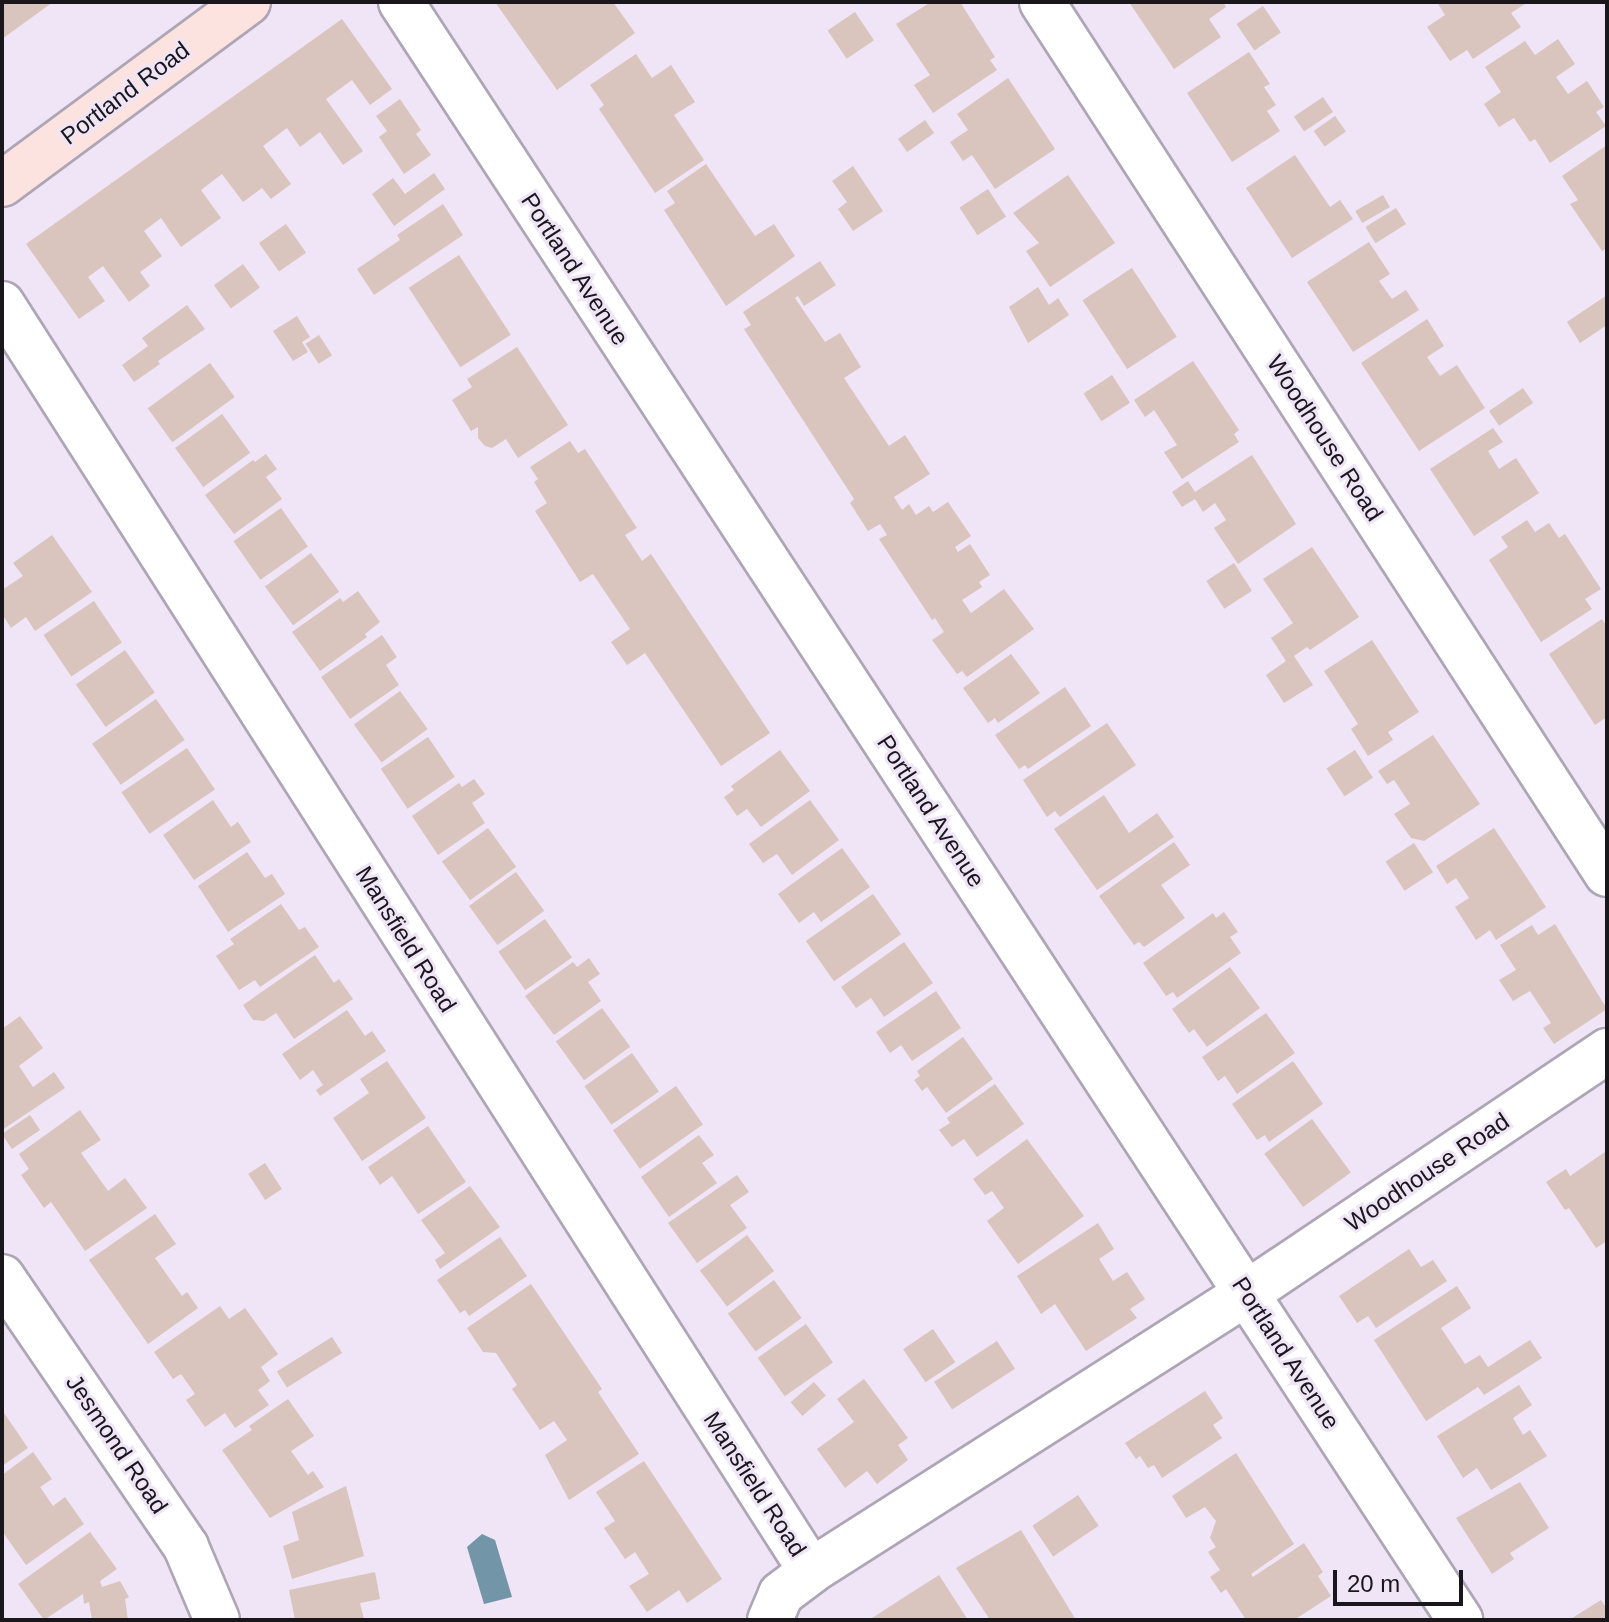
<!DOCTYPE html>
<style>
body{margin:0}
#map{position:relative;width:1609px;height:1622px;overflow:hidden;background:#efe5f6;font-family:Arial,sans-serif}
div>[style]{position:absolute}
[style*='--x']{left:calc(var(--x)*1px);top:calc(var(--y)*1px);width:calc(var(--w)*1px);rotate:calc(var(--a)*1deg)}
.water>*{inset:0;background:#7295a7}
.building>*{inset:0;background:#d9c4be;transform-origin:0 0}
.roads{filter:drop-shadow(2px 0 #aea5b5) drop-shadow(-2px 0 #aea5b5) drop-shadow(0 2px #aea5b5) drop-shadow(0 -2px #aea5b5)}
.street>*{height:44px;margin:-22px;padding:0 22px;transform-origin:22px;border-radius:22px;background:#fff}
.secondary>*{height:44px;margin:-22px;padding:0 22px;transform-origin:22px;border-radius:22px;background:#fce3df}
span{translate:-50% -50%;white-space:nowrap;text-align:center;line-height:1.15;-webkit-text-stroke:6px #efe5f6;paint-order:stroke}
.street-label{font-size:24px;color:#19161c}
.frame{position:absolute;inset:0;border:4px solid #19161c;pointer-events:none}
.scale{position:absolute;left:1333px;top:1570px;width:130px;height:36px;box-sizing:border-box;border:4px solid #19161c;border-top:0;padding-left:10px;font-size:24px;line-height:28px;white-space:nowrap;color:#19161c;-webkit-text-stroke:6px #efe5f6;paint-order:stroke}
</style>
<div id="map">
<div class="water">
<div style="clip-path:polygon(482px 1534px,495px 1540px,512px 1597px,484px 1604px,467px 1547px)"></div>
</div>
<div class="building">
<div style="clip-path:polygon(2px 2px,53px 2px,2px 39px)"></div>
<div style="clip-path:polygon(495px 2px,613px 2px,635px 33px,557px 90px)"></div>
<div style="clip-path:polygon(931px 2px,960px 2px,995px 57px,990px 60px,997px 70px,933px 113px,914px 85px,930px 75px,896px 24px)"></div>
<div style="clip-path:polygon(1129px 2px,1223px 2px,1226px 7px,1209px 19px,1221px 37px,1174px 69px)"></div>
<div style="clip-path:polygon(1437px 2px,1528px 2px,1511px 13px,1521px 27px,1473px 59px,1467px 50px,1450px 61px,1427px 27px,1445px 15px)"></div>
<div style="left:1263px;top:6px;width:32px;height:32px;rotate:56deg"></div>
<div style="left:855px;top:12px;width:34px;height:33px;rotate:56deg"></div>
<div style="clip-path:polygon(342px 19px,392px 89px,370px 105px,352px 80px,326px 99px,363px 151px,343px 165px,320px 132px,300px 147px,287px 128px,263px 146px,291px 184px,271px 199px,262px 188px,243px 202px,222px 174px,201px 190px,221px 218px,181px 247px,161px 218px,144px 231px,162px 256px,140px 272px,150px 286px,129px 302px,103px 266px,88px 277px,105px 301px,79px 319px,26px 244px)"></div>
<div style="clip-path:polygon(1558px 39px,1575px 64px,1556px 77px,1568px 94px,1587px 81px,1604px 107px,1596px 112px,1606px 126px,1550px 163px,1535px 139px,1530px 142px,1514px 118px,1499px 127px,1484px 104px,1501px 92px,1485px 67px,1525px 41px,1535px 55px)"></div>
<div style="clip-path:polygon(1249px 52px,1270px 84px,1264px 87px,1276px 105px,1267px 111px,1280px 131px,1232px 162px,1187px 93px)"></div>
<div style="clip-path:polygon(636px 54px,652px 78px,671px 65px,695px 102px,674px 115px,704px 160px,655px 193px,599px 109px,604px 105px,590px 85px)"></div>
<div style="clip-path:polygon(1008px 78px,1055px 149px,995px 189px,972px 155px,963px 161px,950px 142px,968px 130px,957px 114px)"></div>
<div style="left:1323px;top:97px;width:18px;height:35px;rotate:56deg"></div>
<div style="clip-path:polygon(400px 99px,421px 130px,416px 134px,431px 155px,404px 174px,379px 137px,387px 131px,376px 116px)"></div>
<div style="left:1335px;top:116px;width:19px;height:26px;rotate:55deg"></div>
<div style="left:925px;top:120px;width:16px;height:33px;rotate:55deg"></div>
<div style="clip-path:polygon(1607px 145px,1607px 248px,1602px 251px,1570px 204px,1578px 200px,1562px 176px)"></div>
<div style="clip-path:polygon(1295px 155px,1330px 207px,1340px 200px,1353px 219px,1292px 258px,1246px 188px)"></div>
<div style="clip-path:polygon(706px 164px,755px 236px,774px 224px,795px 256px,726px 306px,664px 210px,675px 203px,667px 191px)"></div>
<div style="clip-path:polygon(853px 166px,883px 211px,853px 231px,838px 209px,847px 202px,832px 181px)"></div>
<div style="clip-path:polygon(434px 173px,445px 189px,394px 226px,372px 194px,393px 178px,405px 194px)"></div>
<div style="clip-path:polygon(1068px 175px,1115px 243px,1050px 287px,1026px 251px,1039px 243px,1013px 213px)"></div>
<div style="left:988px;top:189px;width:33px;height:34px;rotate:57deg"></div>
<div style="left:1383px;top:195px;width:14px;height:32px;rotate:60deg"></div>
<div style="clip-path:polygon(443px 204px,463px 235px,374px 295px,357px 269px,400px 240px,397px 235px)"></div>
<div style="left:1396px;top:208px;width:19px;height:36px;rotate:58deg"></div>
<div style="left:286px;top:224px;width:35px;height:33px;rotate:55deg"></div>
<div style="clip-path:polygon(1369px 242px,1390px 274px,1379px 281px,1392px 299px,1406px 290px,1419px 310px,1353px 352px,1307px 282px)"></div>
<div style="left:459px;top:255px;width:95px;height:60px;rotate:57deg"></div>
<div style="clip-path:polygon(820px 261px,836px 285px,804px 306px,798px 296px,795px 298px,825px 342px,840px 333px,861px 367px,844px 378px,889px 446px,905px 435px,930px 474px,894px 497px,902px 510px,909px 504px,916px 515px,929px 506px,933px 512px,948px 502px,971px 536px,955px 547px,958px 552px,970px 544px,990px 575px,979px 582px,982px 587px,962px 600px,971px 613px,1004px 589px,1034px 629px,967px 677px,962px 671px,957px 674px,932px 640px,944px 632px,935px 618px,932px 620px,879px 539px,887px 535px,880px 524px,868px 531px,850px 503px,854px 499px,744px 329px,751px 325px,743px 312px)"></div>
<div style="left:243px;top:264px;width:29px;height:36px;rotate:54deg"></div>
<div style="left:1132px;top:268px;width:82px;height:59px;rotate:57deg"></div>
<div style="clip-path:polygon(1038px 287px,1049px 305px,1058px 298px,1069px 315px,1028px 343px,1009px 307px)"></div>
<div style="clip-path:polygon(1607px 295px,1607px 325px,1580px 343px,1567px 322px)"></div>
<div style="clip-path:polygon(187px 305px,205px 329px,158px 361px,160px 364px,134px 382px,122px 365px,148px 346px,142px 338px)"></div>
<div style="clip-path:polygon(297px 316px,310px 337px,302px 342px,308px 352px,293px 361px,273px 331px)"></div>
<div style="clip-path:polygon(1427px 319px,1444px 346px,1427px 357px,1440px 376px,1457px 365px,1485px 408px,1419px 451px,1361px 363px)"></div>
<div style="left:319px;top:335px;width:24px;height:16px;rotate:57deg"></div>
<div style="clip-path:polygon(517px 347px,568px 425px,518px 458px,506px 439px,492px 448px,485px 446px,478px 438px,478px 427px,471px 431px,452px 400px,472px 387px,467px 379px)"></div>
<div style="clip-path:polygon(1193px 361px,1239px 430px,1234px 434px,1239px 442px,1182px 479px,1164px 452px,1177px 445px,1154px 410px,1145px 417px,1134px 400px)"></div>
<div style="left:210px;top:363px;width:42px;height:77px;rotate:54deg"></div>
<div style="left:1112px;top:375px;width:33px;height:34px;rotate:57deg"></div>
<div style="left:1523px;top:388px;width:18px;height:41px;rotate:56deg"></div>
<div style="left:222px;top:414px;width:48px;height:58px;rotate:54deg"></div>
<div style="clip-path:polygon(1493px 428px,1503px 442px,1488px 451px,1499px 469px,1516px 458px,1539px 493px,1474px 536px,1430px 469px)"></div>
<div style="clip-path:polygon(570px 441px,578px 453px,585px 449px,637px 528px,625px 535px,633px 547px,642px 561px,651px 554px,770px 733px,721px 766px,645px 653px,627px 665px,611px 642px,630px 629px,593px 574px,580px 582px,535px 511px,547px 503px,534px 482px,538px 479px,530px 467px)"></div>
<div style="clip-path:polygon(266px 454px,277px 469px,266px 477px,282px 499px,234px 534px,205px 495px,253px 460px,255px 462px)"></div>
<div style="clip-path:polygon(1252px 455px,1296px 524px,1238px 564px,1214px 528px,1226px 520px,1215px 503px,1203px 512px,1195px 499px,1182px 507px,1172px 492px,1188px 481px,1195px 492px)"></div>
<div style="left:281px;top:508px;width:47px;height:58px;rotate:55deg"></div>
<div style="clip-path:polygon(1527px 520px,1535px 532px,1549px 523px,1559px 538px,1565px 534px,1601px 589px,1585px 599px,1592px 609px,1541px 642px,1489px 560px,1508px 547px,1501px 537px)"></div>
<div style="clip-path:polygon(52px 535px,92px 592px,35px 631px,26px 617px,11px 628px,2px 614px,2px 590px,23px 576px,13px 563px)"></div>
<div style="clip-path:polygon(1312px 547px,1359px 617px,1310px 650px,1307px 647px,1294px 656px,1313px 685px,1284px 703px,1266px 675px,1286px 661px,1271px 638px,1293px 623px,1263px 579px)"></div>
<div style="left:311px;top:553px;width:48px;height:57px;rotate:54deg"></div>
<div style="left:1234px;top:563px;width:33px;height:33px;rotate:57deg"></div>
<div style="clip-path:polygon(358px 591px,380px 622px,365px 634px,367px 637px,320px 671px,292px 632px,340px 598px,343px 602px)"></div>
<div style="left:94px;top:601px;width:50px;height:61px;rotate:56deg"></div>
<div style="clip-path:polygon(1602px 619px,1607px 627px,1607px 717px,1595px 725px,1549px 654px)"></div>
<div style="clip-path:polygon(382px 635px,397px 657px,386px 665px,399px 685px,350px 719px,321px 677px)"></div>
<div style="clip-path:polygon(1372px 640px,1419px 712px,1388px 732px,1393px 740px,1368px 756px,1351px 729px,1358px 724px,1324px 671px)"></div>
<div style="left:125px;top:650px;width:52px;height:60px;rotate:55deg"></div>
<div style="clip-path:polygon(1011px 654px,1040px 693px,998px 723px,995px 718px,988px 723px,963px 688px)"></div>
<div style="clip-path:polygon(1065px 687px,1091px 726px,1028px 769px,1025px 765px,1019px 769px,995px 735px)"></div>
<div style="left:400px;top:691px;width:47px;height:57px;rotate:54deg"></div>
<div style="left:156px;top:699px;width:50px;height:78px;rotate:55deg"></div>
<div style="clip-path:polygon(1107px 723px,1136px 765px,1060px 817px,1055px 811px,1047px 817px,1023px 780px)"></div>
<div style="clip-path:polygon(1433px 735px,1480px 804px,1424px 841px,1411px 838px,1394px 814px,1410px 804px,1394px 780px,1387px 784px,1378px 771px)"></div>
<div style="left:428px;top:737px;width:48px;height:57px;rotate:56deg"></div>
<div style="left:187px;top:748px;width:50px;height:79px;rotate:56deg"></div>
<div style="clip-path:polygon(780px 750px,810px 791px,761px 827px,747px 809px,737px 816px,724px 797px,734px 790px,731px 786px)"></div>
<div style="left:1355px;top:750px;width:33px;height:34px;rotate:57deg"></div>
<div style="clip-path:polygon(474px 779px,485px 794px,472px 803px,485px 823px,438px 855px,412px 816px,459px 783px,462px 787px)"></div>
<div style="clip-path:polygon(1104px 795px,1129px 833px,1157px 813px,1174px 837px,1097px 890px,1054px 829px)"></div>
<div style="clip-path:polygon(213px 800px,231px 827px,238px 822px,251px 842px,194px 880px,163px 835px)"></div>
<div style="clip-path:polygon(810px 800px,839px 840px,792px 875px,777px 854px,763px 863px,749px 844px)"></div>
<div style="left:488px;top:828px;width:48px;height:57px;rotate:54deg"></div>
<div style="clip-path:polygon(1494px 828px,1546px 907px,1496px 940px,1490px 930px,1476px 940px,1455px 907px,1469px 898px,1456px 878px,1447px 884px,1436px 866px)"></div>
<div style="clip-path:polygon(1174px 842px,1190px 865px,1161px 885px,1185px 918px,1144px 947px,1139px 942px,1134px 945px,1099px 896px)"></div>
<div style="left:1414px;top:843px;width:35px;height:34px;rotate:57deg"></div>
<div style="clip-path:polygon(842px 848px,870px 887px,821px 922px,814px 912px,799px 923px,778px 894px)"></div>
<div style="clip-path:polygon(247px 852px,265px 878px,272px 874px,285px 894px,228px 932px,198px 886px)"></div>
<div style="left:516px;top:872px;width:48px;height:58px;rotate:54deg"></div>
<div style="left:873px;top:894px;width:49px;height:82px;rotate:55deg"></div>
<div style="clip-path:polygon(281px 904px,299px 930px,305px 927px,319px 947px,260px 987px,255px 980px,239px 990px,216px 956px,234px 944px,230px 939px)"></div>
<div style="clip-path:polygon(1224px 912px,1238px 932px,1230px 937px,1241px 953px,1177px 998px,1173px 992px,1166px 996px,1143px 963px,1213px 913px,1216px 918px)"></div>
<div style="left:545px;top:919px;width:47px;height:57px;rotate:55deg"></div>
<div style="clip-path:polygon(1555px 924px,1607px 1009px,1554px 1044px,1543px 1028px,1551px 1023px,1530px 991px,1513px 1001px,1499px 980px,1516px 970px,1500px 945px,1532px 925px,1538px 935px)"></div>
<div style="clip-path:polygon(904px 942px,933px 983px,884px 1017px,871px 998px,856px 1008px,841px 987px)"></div>
<div style="clip-path:polygon(315px 955px,334px 983px,339px 979px,353px 999px,294px 1039px,276px 1013px,264px 1021px,253px 1020px,243px 1005px)"></div>
<div style="clip-path:polygon(589px 958px,600px 974px,588px 982px,601px 1001px,554px 1035px,525px 996px,573px 962px,577px 967px)"></div>
<div style="clip-path:polygon(1230px 967px,1260px 1008px,1207px 1047px,1194px 1029px,1189px 1033px,1172px 1009px)"></div>
<div style="clip-path:polygon(936px 991px,961px 1028px,912px 1061px,901px 1045px,890px 1053px,876px 1032px)"></div>
<div style="left:602px;top:1008px;width:48px;height:57px;rotate:54deg"></div>
<div style="clip-path:polygon(347px 1010px,365px 1036px,372px 1031px,386px 1051px,320px 1096px,316px 1090px,323px 1085px,313px 1070px,300px 1080px,282px 1054px)"></div>
<div style="clip-path:polygon(1266px 1013px,1295px 1053px,1237px 1094px,1225px 1076px,1218px 1081px,1202px 1057px)"></div>
<div style="clip-path:polygon(20px 1016px,43px 1048px,19px 1066px,33px 1087px,54px 1072px,65px 1088px,2px 1130px,2px 1029px)"></div>
<div style="clip-path:polygon(963px 1037px,993px 1079px,946px 1113px,927px 1087px,922px 1091px,914px 1080px,920px 1076px,917px 1071px)"></div>
<div style="left:632px;top:1053px;width:47px;height:58px;rotate:55deg"></div>
<div style="clip-path:polygon(387px 1061px,426px 1118px,362px 1161px,333px 1118px,369px 1093px,360px 1079px)"></div>
<div style="clip-path:polygon(1293px 1061px,1323px 1104px,1269px 1142px,1265px 1135px,1257px 1140px,1232px 1104px)"></div>
<div style="clip-path:polygon(995px 1084px,1024px 1124px,977px 1157px,964px 1139px,952px 1147px,939px 1130px,950px 1123px,947px 1118px)"></div>
<div style="left:676px;top:1086px;width:47px;height:77px;rotate:55deg"></div>
<div style="clip-path:polygon(80px 1110px,101px 1140px,81px 1153px,108px 1191px,125px 1178px,147px 1208px,85px 1251px,51px 1202px,44px 1208px,21px 1175px,29px 1169px,19px 1154px)"></div>
<div style="left:30px;top:1115px;width:18px;height:34px;rotate:56deg"></div>
<div style="left:1312px;top:1119px;width:66px;height:59px;rotate:54deg"></div>
<div style="clip-path:polygon(428px 1126px,466px 1182px,418px 1214px,392px 1176px,380px 1185px,368px 1167px)"></div>
<div style="clip-path:polygon(699px 1135px,714px 1155px,702px 1163px,717px 1183px,669px 1217px,641px 1177px)"></div>
<div style="clip-path:polygon(1027px 1139px,1084px 1216px,1018px 1264px,987px 1221px,1004px 1208px,992px 1191px,985px 1195px,973px 1179px)"></div>
<div style="clip-path:polygon(1605px 1152px,1607px 1241px,1596px 1248px,1569px 1208px,1565px 1210px,1546px 1182px,1566px 1169px,1570px 1176px)"></div>
<div style="left:265px;top:1163px;width:31px;height:20px;rotate:57deg"></div>
<div style="clip-path:polygon(737px 1175px,749px 1192px,730px 1205px,747px 1228px,697px 1263px,668px 1223px)"></div>
<div style="clip-path:polygon(470px 1186px,500px 1227px,440px 1269px,435px 1260px,445px 1253px,421px 1220px)"></div>
<div style="clip-path:polygon(155px 1214px,176px 1244px,155px 1258px,182px 1296px,187px 1292px,198px 1308px,148px 1344px,89px 1260px)"></div>
<div style="clip-path:polygon(1098px 1223px,1114px 1249px,1099px 1259px,1113px 1281px,1127px 1272px,1145px 1299px,1130px 1309px,1137px 1318px,1086px 1351px,1055px 1304px,1041px 1314px,1017px 1276px)"></div>
<div style="left:747px;top:1235px;width:45px;height:59px;rotate:53deg"></div>
<div style="clip-path:polygon(500px 1237px,527px 1276px,469px 1316px,465px 1310px,460px 1313px,437px 1280px)"></div>
<div style="clip-path:polygon(1409px 1249px,1421px 1267px,1433px 1260px,1447px 1281px,1376px 1328px,1368px 1316px,1357px 1323px,1339px 1296px)"></div>
<div style="left:774px;top:1280px;width:47px;height:57px;rotate:54deg"></div>
<div style="clip-path:polygon(531px 1284px,602px 1389px,598px 1392px,639px 1454px,569px 1500px,545px 1455px,567px 1440px,554px 1421px,540px 1430px,512px 1389px,517px 1385px,496px 1353px,483px 1352px,467px 1328px)"></div>
<div style="clip-path:polygon(1457px 1286px,1471px 1308px,1441px 1328px,1465px 1364px,1480px 1355px,1488px 1367px,1530px 1340px,1542px 1358px,1484px 1395px,1478px 1387px,1426px 1421px,1374px 1340px)"></div>
<div style="clip-path:polygon(220px 1306px,229px 1319px,245px 1308px,278px 1354px,261px 1367px,270px 1381px,258px 1390px,269px 1405px,235px 1428px,225px 1413px,205px 1427px,186px 1400px,195px 1394px,181px 1374px,173px 1379px,154px 1352px)"></div>
<div style="left:806px;top:1324px;width:47px;height:59px;rotate:55deg"></div>
<div style="left:933px;top:1329px;width:40px;height:36px;rotate:56deg"></div>
<div style="left:332px;top:1337px;width:19px;height:65px;rotate:58deg"></div>
<div style="left:997px;top:1341px;width:33px;height:75px;rotate:57deg"></div>
<div style="clip-path:polygon(864px 1379px,908px 1438px,898px 1445px,908px 1460px,877px 1484px,867px 1471px,845px 1488px,817px 1449px,854px 1422px,837px 1399px)"></div>
<div style="left:814px;top:1382px;width:18px;height:31px;rotate:49deg"></div>
<div style="clip-path:polygon(1519px 1385px,1532px 1405px,1513px 1418px,1523px 1435px,1530px 1430px,1547px 1456px,1491px 1490px,1477px 1468px,1463px 1478px,1437px 1436px)"></div>
<div style="clip-path:polygon(1205px 1391px,1223px 1418px,1213px 1425px,1222px 1438px,1162px 1478px,1154px 1465px,1148px 1468px,1140px 1456px,1136px 1459px,1125px 1443px)"></div>
<div style="clip-path:polygon(288px 1399px,314px 1436px,291px 1451px,308px 1475px,313px 1471px,324px 1487px,270px 1518px,222px 1450px,252px 1430px,249px 1426px)"></div>
<div style="clip-path:polygon(2px 1410px,28px 1448px,2px 1466px)"></div>
<div style="clip-path:polygon(33px 1452px,52px 1479px,40px 1487px,53px 1506px,65px 1497px,84px 1524px,26px 1565px,2px 1531px,2px 1475px)"></div>
<div style="clip-path:polygon(1236px 1453px,1294px 1544px,1251px 1574px,1253px 1577px,1304px 1543px,1323px 1572px,1318px 1576px,1331px 1596px,1294px 1620px,1246px 1620px,1226px 1589px,1221px 1593px,1210px 1577px,1220px 1570px,1208px 1552px,1216px 1547px,1210px 1538px,1216px 1521px,1205px 1507px,1186px 1518px,1172px 1496px)"></div>
<div style="clip-path:polygon(644px 1461px,722px 1579px,687px 1603px,679px 1590px,647px 1612px,629px 1586px,649px 1574px,635px 1552px,625px 1559px,604px 1528px,615px 1521px,596px 1492px)"></div>
<div style="clip-path:polygon(1520px 1482px,1549px 1528px,1510px 1553px,1514px 1559px,1492px 1574px,1456px 1518px)"></div>
<div style="clip-path:polygon(346px 1486px,364px 1556px,292px 1579px,283px 1546px,299px 1540px,292px 1512px)"></div>
<div style="left:1078px;top:1495px;width:37px;height:55px;rotate:56deg"></div>
<div style="clip-path:polygon(1021px 1530px,1076px 1620px,990px 1620px,956px 1568px)"></div>
<div style="clip-path:polygon(90px 1532px,117px 1569px,100px 1581px,102px 1587px,120px 1581px,129px 1597px,125px 1599px,128px 1620px,92px 1620px,89px 1602px,84px 1604px,83px 1594px,44px 1620px,18px 1584px)"></div>
<div style="clip-path:polygon(375px 1572px,380px 1599px,360px 1603px,364px 1620px,295px 1620px,289px 1590px)"></div>
<div style="clip-path:polygon(939px 1575px,968px 1620px,869px 1620px,903px 1598px)"></div>
<div style="clip-path:polygon(1601px 1600px,1607px 1609px,1607px 1620px,1569px 1620px)"></div>
</div>
<div class="roads">
<div class="street">
<div style="--x:401;--y:2;--w:1934;--a:56.79"></div>
<div style="--x:1042;--y:2;--w:1039;--a:57.06"></div>
<div style="--x:2;--y:304;--w:1503;--a:57.44"></div>
<div style="--x:2;--y:1277;--w:327;--a:55.7"></div>
<div style="--x:186;--y:1547;--w:79;--a:67"></div>
<div style="--x:770;--y:1620;--w:28;--a:-67"></div>
<div style="--x:781;--y:1594;--w:38;--a:-37"></div>
<div style="--x:811;--y:1571;--w:517;--a:-32.52"></div>
<div style="--x:1247;--y:1293;--w:434;--a:-33.9"></div>
</div>
<div class="secondary">
<div style="--x:2;--y:184;--w:306;--a:-36.5"></div>
</div>
</div>
<div class="street-label">
<span style="left:125px;top:93px;rotate:-37deg">Portland Road</span>
<span style="left:575px;top:269px;rotate:57deg">Portland Avenue</span>
<span style="left:1325px;top:438px;rotate:57deg">Woodhouse Road</span>
<span style="left:931px;top:811px;rotate:57deg">Portland Avenue</span>
<span style="left:406px;top:939px;rotate:58deg">Mansfield Road</span>
<span style="left:1427px;top:1172px;rotate:-34deg">Woodhouse Road</span>
<span style="left:1286px;top:1353px;rotate:57deg">Portland Avenue</span>
<span style="left:117px;top:1444px;rotate:56deg">Jesmond Road</span>
<span style="left:755px;top:1484px;rotate:57deg">Mansfield Road</span>
</div>
<div class="frame"></div>
<div class="scale">20 m</div>
</div>
